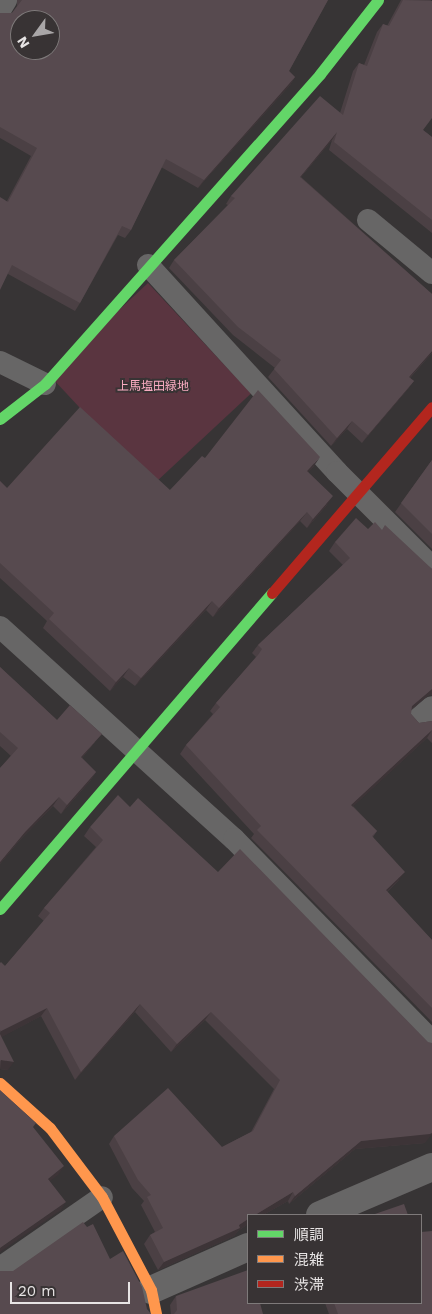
<!DOCTYPE html>
<meta charset="utf-8">
<style>
body{margin:0}
#map{position:relative;width:432px;height:1314px;overflow:hidden;background:#373435;font-family:"Work Sans","Noto Sans JP",sans-serif}
div>[style]{position:absolute}
[style*='--x']{left:calc(var(--x)*1px);top:calc(var(--y)*1px);width:calc(var(--w)*1px);rotate:calc(var(--a)*1deg)}
.green>*{inset:0;background:#5a3540;transform-origin:0 0}
.lane>*{height:22px;margin:-11px;padding:0 11px;transform-origin:11px;border-radius:11px;background:#676666}
.street>*{height:28px;margin:-14px;padding:0 14px;transform-origin:14px;border-radius:14px;background:#676666}
.fast>*{height:11px;margin:-5.5px;padding:0 5.5px;transform-origin:5.5px;border-radius:5.5px;background:#63d668}
.slow>*{height:11px;margin:-5.5px;padding:0 5.5px;transform-origin:5.5px;border-radius:5.5px;background:#ff974d}
.jam>*{height:11px;margin:-5.5px;padding:0 5.5px;transform-origin:5.5px;border-radius:5.5px;background:#b3261e}
.wall>*{inset:0;background:#4b4044}
.shaded-wall>*{inset:0;background:#3d3437}
.building>*{inset:0;background:#574a4f}
span{translate:-50% -50%;white-space:nowrap;text-align:center;line-height:1.15;-webkit-text-stroke:4px #383334;paint-order:stroke}
.park-label{font-size:12px;color:#f9acc2}
.legend{position:absolute;left:247px;top:1214px;width:175px;height:90px;box-sizing:border-box;background:#383334;border:1px solid #7e7a7a;margin:0;padding:6px 9px;list-style:none;font-size:15px;color:#e7e4e4}
.legend li{display:flex;align-items:center;gap:10px;height:25px}
.legend b{width:25px;border:1px solid #7e7a7a}
.north{position:absolute;left:10px;top:10px;width:50px;height:50px;box-sizing:border-box;background:#383334;border:1px solid #7e7a7a;border-radius:50%;rotate:238deg;font-size:14px;font-weight:700;line-height:20px;text-align:center;color:#e7e4e4}
.north::after{content:'';display:block;margin:auto;width:18px;height:22px;background:#a9a6a7;clip-path:polygon(50% 0,100% 100%,50% 72%,0 100%)}
.scale{position:absolute;left:10px;top:1282px;width:120px;height:22px;box-sizing:border-box;border:2px solid #e7e4e4;border-top:0;padding-left:6px;font-size:15px;line-height:18px;white-space:nowrap;color:#e7e4e4;-webkit-text-stroke:4px #383334;paint-order:stroke}
</style>
<div id="map">
<div class="green">
<div style="left:148px;top:283px;width:151px;height:135px;rotate:47deg"></div>
</div>
<div class="lane">
<div style="--x:0;--y:10;--w:12;--a:-59"></div>
<div style="--x:368;--y:220;--w:83;--a:39.6"></div>
<div style="--x:148;--y:265;--w:280;--a:47.6"></div>
<div style="--x:337;--y:472;--w:134;--a:45"></div>
<div style="--x:0;--y:362;--w:50;--a:26.1"></div>
<div style="--x:0;--y:627;--w:316;--a:42.2"></div>
<div style="--x:234;--y:839;--w:283;--a:45.6"></div>
<div style="--x:418;--y:719;--w:18;--a:-41"></div>
<div style="--x:0;--y:1268;--w:124;--a:-34.8"></div>
</div>
<div class="street">
<div style="--x:320;--y:1215;--w:122;--a:-23.2"></div>
<div style="--x:151;--y:1290;--w:106;--a:-23.9"></div>
</div>
<div class="fast">
<div style="--x:0;--y:419;--w:57;--a:-37.9"></div>
<div style="--x:45;--y:384;--w:414;--a:-48.4"></div>
<div style="--x:320;--y:74;--w:94;--a:-51.9"></div>
<div style="--x:0;--y:909;--w:417;--a:-49.3"></div>
</div>
<div class="slow">
<div style="--x:0;--y:1083;--w:67;--a:42"></div>
<div style="--x:50;--y:1128;--w:86;--a:53"></div>
<div style="--x:102;--y:1197;--w:105;--a:62.2"></div>
<div style="--x:151;--y:1290;--w:25;--a:78"></div>
</div>
<div class="jam">
<div style="--x:272;--y:593;--w:245;--a:-49.3"></div>
</div>
<div class="wall">
<div style="clip-path:polygon(17px 0,328px 0,289px 71px,295px 77px,290px 85px,198px 188px,161px 167px,131px 230px,125px 238px,118px 235px,80px 303px,75px 311px,8px 274px,7px 201px,31px 156px,0 138px,0 13px,12px 13px,17px 6px)"></div>
<div style="clip-path:polygon(401px 0,431px 0,423px 130px,432px 137px,432px 233px,329px 150px,332px 140px,301px 177px,432px 294px,432px 353px,410px 378px,414px 381px,408px 389px,362px 443px,347px 429px,331px 446px,268px 377px,275px 368px,233px 335px,169px 268px,174px 260px,228px 205px,226px 204px,231px 196px,340px 113px,353px 71px,359px 63px,364px 65px,377px 32px,383px 24px,387px 26px)"></div>
<div style="clip-path:polygon(205px 458px,314px 466px,308px 472px,327px 505px,307px 528px,300px 521px,213px 617px,206px 610px,135px 686px,123px 677px,110px 691px,43px 628px,47px 621px,0 578px,0 481px,7px 488px,170px 490px)"></div>
<div style="clip-path:polygon(432px 460px,432px 549px,395px 512px)"></div>
<div style="clip-path:polygon(368px 529px,382px 530px,432px 569px,432px 695px,430px 694px,411px 710px,411px 714px,419px 723px,432px 721px,432px 743px,427px 738px,353px 806px,377px 831px,373px 837px,399px 880px,387px 892px,432px 940px,432px 1022px,251px 838px,254px 834px,180px 754px,186px 745px,213px 714px,210px 711px,216px 703px,256px 657px,252px 653px,258px 645px,343px 565px,329px 551px,335px 542px)"></div>
<div style="clip-path:polygon(0 667px,57px 720px,95px 742px,82px 758px,96px 772px,90px 781px,61px 814px,53px 806px,19px 841px,0 864px,0 768px,11px 756px,0 746px)"></div>
<div style="clip-path:polygon(90px 827px,425px 1143px,355px 1149px,289px 1204px,288px 1201px,263px 1215px,248px 1215px,248px 1224px,238px 1231px,234px 1236px,158px 1270px,144px 1244px,150px 1235px,155px 1232px,141px 1205px,144px 1201px,132px 1188px,109px 1144px,114px 1136px,222px 1147px,251px 1132px,274px 1089px,205px 1020px,171px 1052px,135px 1012px,75px 1080px,41px 1016px,1px 1037px,8px 1070px,0 1069px,0 963px,5px 966px,44px 921px,38px 916px,44px 908px,96px 847px,84px 836px)"></div>
<div style="clip-path:polygon(176px 1296px,263px 1314px,171px 1314px,170px 1305px)"></div>
<div style="clip-path:polygon(325px 1303px,421px 1303px,432px 1314px,329px 1314px)"></div>
</div>
<div class="shaded-wall">
<div style="clip-path:polygon(295px 77px,290px 85px,198px 188px,204px 180px)"></div>
<div style="clip-path:polygon(337px 132px,332px 140px,294px 185px,300px 177px)"></div>
<div style="clip-path:polygon(432px 351px,432px 353px,403px 385px,409px 377px)"></div>
<div style="clip-path:polygon(414px 381px,408px 389px,362px 443px,368px 435px)"></div>
<div style="clip-path:polygon(352px 421px,347px 429px,331px 446px,337px 438px)"></div>
<div style="clip-path:polygon(320px 457px,314px 466px,301px 480px,307px 471px)"></div>
<div style="clip-path:polygon(333px 496px,327px 505px,307px 528px,313px 519px)"></div>
<div style="clip-path:polygon(307px 512px,300px 521px,213px 617px,219px 608px)"></div>
<div style="clip-path:polygon(212px 601px,206px 610px,135px 686px,141px 678px)"></div>
<div style="clip-path:polygon(129px 668px,123px 677px,110px 691px,116px 682px)"></div>
<div style="clip-path:polygon(432px 689px,432px 695px,430px 694px,406px 714px,412px 706px)"></div>
<div style="clip-path:polygon(432px 730px,427px 738px,346px 813px,351px 805px)"></div>
<div style="clip-path:polygon(102px 734px,95px 742px,75px 766px,81px 757px)"></div>
<div style="clip-path:polygon(96px 772px,90px 781px,61px 814px,67px 805px)"></div>
<div style="clip-path:polygon(59px 797px,53px 806px,19px 841px,0 864px,0 862px,25px 832px)"></div>
<div style="clip-path:polygon(405px 872px,399px 880px,380px 898px,386px 890px)"></div>
<div style="clip-path:polygon(140px 1004px,135px 1012px,75px 1080px,81px 1072px)"></div>
<div style="clip-path:polygon(47px 1008px,41px 1016px,0 1038px,0 1033px,1px 1031px)"></div>
<div style="clip-path:polygon(211px 1012px,205px 1020px,171px 1052px,177px 1044px)"></div>
<div style="clip-path:polygon(1px 1060px,14px 1062px,8px 1070px,0 1069px)"></div>
<div style="clip-path:polygon(432px 1133px,432px 1134px,425px 1143px,355px 1149px,289px 1204px,295px 1196px,361px 1141px)"></div>
<div style="clip-path:polygon(64px 1166px,58px 1175px,42px 1187px,48px 1179px)"></div>
<div style="clip-path:polygon(293px 1192px,288px 1201px,263px 1215px,255px 1215px)"></div>
<div style="clip-path:polygon(66px 1202px,61px 1210px,0 1252px,0 1248px)"></div>
<div style="clip-path:polygon(248px 1219px,248px 1224px,238px 1231px,234px 1236px,158px 1270px,164px 1262px,239px 1225px)"></div>
</div>
<div class="building">
<div style="clip-path:polygon(evenodd,22px 0,328px 0,289px 71px,295px 77px,204px 180px,166px 159px,131px 230px,122px 226px,80px 303px,12px 265px,0 290px,0 197px,8px 202px,37px 148px,0 127px,0 13px,12px 13px,22px 0,20px 20px,50px 20px,50px 50px,20px 50px,20px 20px)"></div>
<div style="clip-path:polygon(403px 0,432px 1px,432px 118px,423px 130px,432px 137px,432px 220px,334px 142px,337px 132px,300px 177px,432px 294px,432px 351px,409px 377px,414px 381px,368px 435px,352px 421px,337px 438px,274px 369px,281px 360px,238px 327px,174px 260px,235px 198px,231px 196px,320px 96px,343px 115px,359px 63px,367px 66px,383px 24px,389px 26px)"></div>
<div style="clip-path:polygon(258px 390px,320px 457px,307px 471px,333px 496px,313px 519px,307px 512px,219px 608px,212px 601px,141px 678px,129px 668px,116px 682px,49px 619px,54px 613px,0 563px,0 481px,7px 488px,80px 407px,170px 490px,202px 456px,205px 458px)"></div>
<div style="clip-path:polygon(432px 460px,432px 534px,401px 503px)"></div>
<div style="clip-path:polygon(356px 518px,368px 529px,375px 522px,382px 530px,385px 525px,432px 569px,432px 689px,412px 706px,411px 714px,419px 723px,432px 721px,432px 730px,351px 805px,377px 831px,372px 836px,405px 872px,386px 890px,432px 940px,432px 1008px,257px 830px,261px 826px,186px 745px,220px 707px,216px 703px,258px 655px,262px 649px,258px 645px,350px 558px,335px 542px)"></div>
<div style="clip-path:polygon(0 667px,57px 720px,70px 705px,102px 734px,81px 757px,96px 772px,67px 805px,59px 797px,25px 832px,0 862px,0 768px,18px 748px,0 732px)"></div>
<div style="clip-path:polygon(118px 795px,130px 807px,138px 798px,218px 872px,240px 849px,428px 1042px,432px 1043px,432px 1133px,430px 1134px,361px 1141px,295px 1196px,293px 1192px,255px 1215px,248px 1215px,248px 1219px,239px 1225px,240px 1228px,164px 1262px,150px 1235px,163px 1228px,147px 1197px,151px 1195px,138px 1180px,114px 1136px,168px 1088px,222px 1147px,253px 1131px,280px 1080px,211px 1012px,177px 1044px,140px 1004px,81px 1072px,47px 1008px,1px 1031px,0 1030px,0 963px,1px 962px,5px 966px,50px 913px,44px 908px,103px 840px,90px 827px)"></div>
<div style="clip-path:polygon(0 1034px,14px 1062px,1px 1060px,0 1061px)"></div>
<div style="clip-path:polygon(0 1090px,36px 1123px,33px 1127px,64px 1166px,48px 1179px,66px 1202px,0 1248px)"></div>
<div style="clip-path:polygon(404px 1204px,408px 1215px,372px 1215px)"></div>
<div style="clip-path:polygon(83px 1222px,87px 1227px,93px 1224px,110px 1259px,123px 1251px,142px 1287px,147px 1309px,151px 1314px,0 1314px,0 1271px,13px 1271px)"></div>
<div style="clip-path:polygon(432px 1231px,432px 1314px,338px 1314px,334px 1303px,421px 1303px,421px 1232px)"></div>
<div style="clip-path:polygon(248px 1270px,248px 1303px,260px 1303px,263px 1314px,174px 1314px,177px 1310px,176px 1296px)"></div>
</div>
<div class="park-label">
<span style="left:153px;top:387px">上馬塩田緑地</span>
</div>
<ul class="legend">
<li><b style="height:6px;background:#63d668"></b>順調</li>
<li><b style="height:6px;background:#ff974d"></b>混雑</li>
<li><b style="height:6px;background:#b3261e"></b>渋滞</li>
</ul>
<div class="north">N</div>
<div class="scale">20 m</div>
</div>
